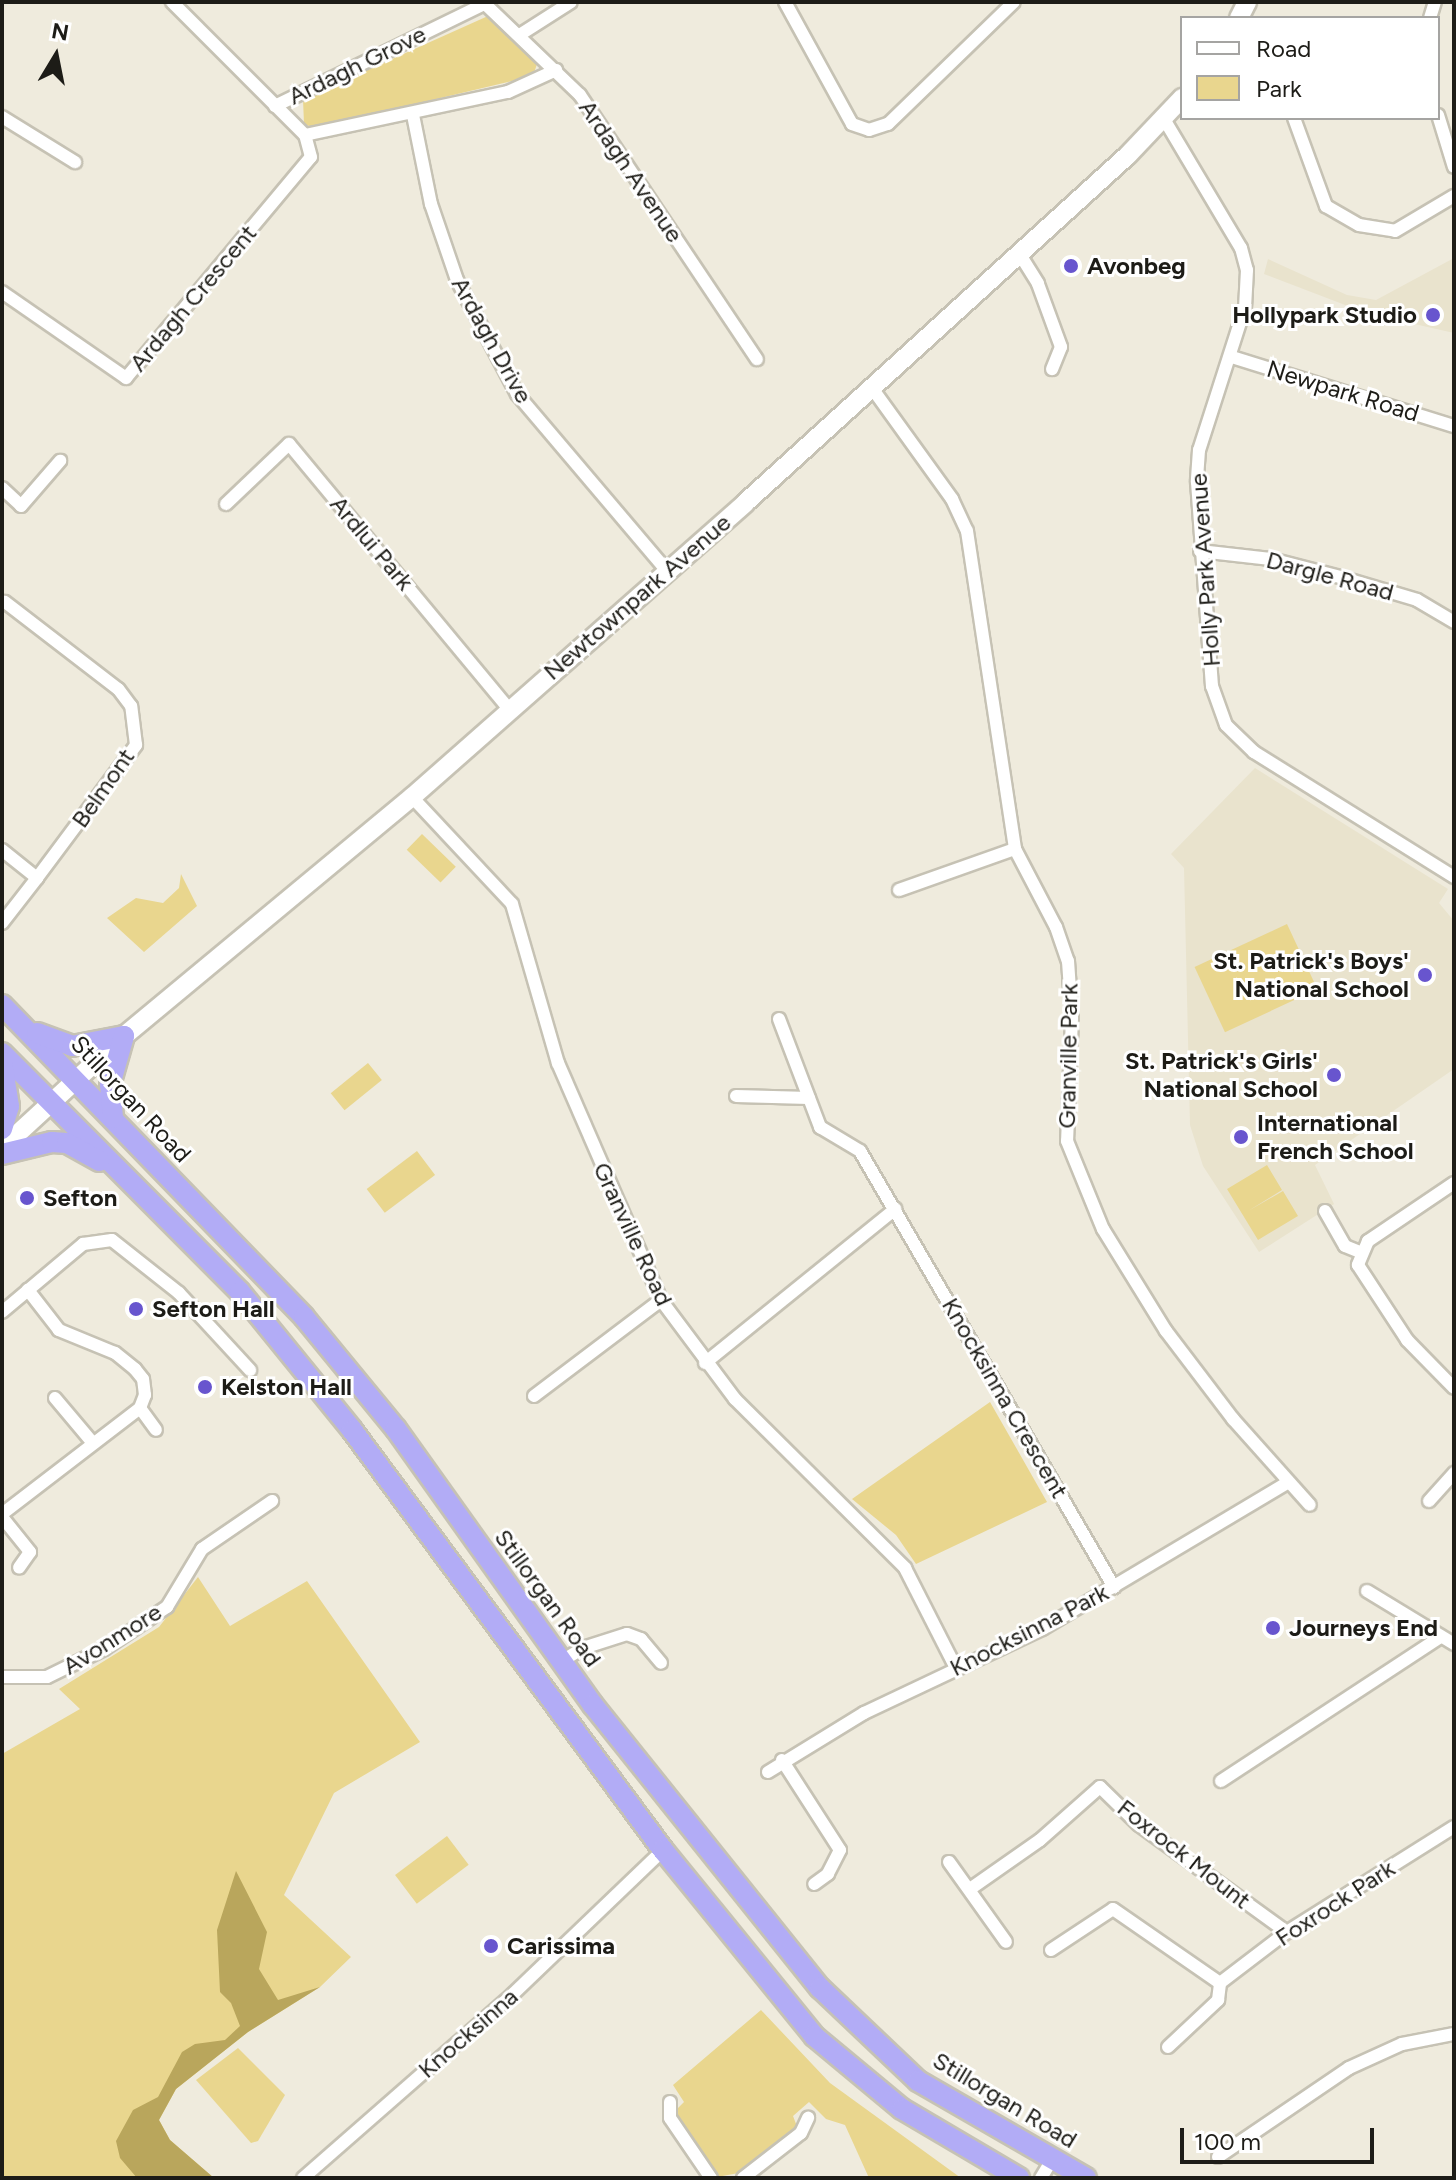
<!DOCTYPE html>
<style>
body{margin:0}
#map{position:relative;width:1456px;height:2180px;overflow:hidden;background:#efebdd;font-family:Figtree,sans-serif}
div>[style]{position:absolute}
[style*='--x']{left:calc(var(--x)*1px);top:calc(var(--y)*1px);width:calc(var(--w)*1px);rotate:calc(var(--a)*1deg)}
.built>*{inset:0;background:#e9e3cd}
.green>*{inset:0;background:#e9d68e;transform-origin:0 0}
.forest>*{inset:0;background:#b9a65c}
.roads{filter:drop-shadow(2px 0 #c6c2b4) drop-shadow(-2px 0 #c6c2b4) drop-shadow(0 2px #c6c2b4) drop-shadow(0 -2px #c6c2b4)}
.minor>*{height:12px;margin:-6px;padding:0 6px;transform-origin:6px;border-radius:6px;background:#fff}
.secondary>*{height:18px;margin:-9px;padding:0 9px;transform-origin:9px;border-radius:9px;background:#fff}
.trunk>*{height:20px;margin:-10px;padding:0 10px;transform-origin:10px;border-radius:10px;background:#b2acf6}
.dots>*{width:22px;height:22px;translate:-50% -50%;box-sizing:border-box;border:4px solid #fff;border-radius:50%}
span{translate:-50% -50%;white-space:nowrap;text-align:center;line-height:1.15;-webkit-text-stroke:6px #fff;paint-order:stroke}
.street-label{font-size:24px;color:#1d1c17}
.poi-label{font-size:24px;color:#1d1c17;font-weight:700}
.left{translate:0 -50%;text-align:left}
.right{translate:-100% -50%;text-align:right}
.frame{position:absolute;inset:0;border:4px solid #1d1c17;pointer-events:none}
.legend{position:absolute;left:1180px;top:16px;width:260px;height:104px;box-sizing:border-box;background:#fff;border:2px solid #a5a4a2;margin:0;padding:10px 14px;list-style:none;font-size:24px;color:#1d1c17}
.legend li{display:flex;align-items:center;gap:16px;height:40px}
.legend b{width:40px;border:2px solid #a5a4a2}
.north{position:absolute;left:16px;top:16px;width:80px;height:80px;-webkit-text-stroke:6px #fff;paint-order:stroke;rotate:10deg;font-size:22px;font-weight:700;line-height:32px;text-align:center;color:#1d1c17}
.north::after{content:'';display:block;margin:auto;width:28px;height:36px;background:#1d1c17;clip-path:polygon(50% 0,100% 100%,50% 72%,0 100%)}
.scale{position:absolute;left:1180px;top:2128px;width:194px;height:36px;box-sizing:border-box;border:4px solid #1d1c17;border-top:0;padding-left:10px;font-size:24px;line-height:28px;white-space:nowrap;color:#1d1c17;-webkit-text-stroke:6px #fff;paint-order:stroke}
</style>
<div id="map">
<div class="built">
<div style="clip-path:polygon(1454px 258px,1454px 333px,1366px 313px,1264px 274px,1268px 259px,1347px 295px,1376px 300px)"></div>
<div style="clip-path:polygon(1255px 768px,1448px 889px,1439px 903px,1454px 921px,1454px 1069px,1315px 1165px,1334px 1204px,1259px 1252px,1203px 1166px,1190px 1125px,1184px 868px,1171px 854px)"></div>
</div>
<div class="green">
<div style="clip-path:polygon(488px 16px,530px 53px,537px 64px,533px 76px,314px 128px,304px 124px,303px 99px)"></div>
<div style="left:422px;top:834px;width:47px;height:22px;rotate:44deg"></div>
<div style="clip-path:polygon(181px 874px,197px 906px,144px 952px,107px 918px,136px 898px,163px 903px,179px 888px)"></div>
<div style="left:1287px;top:924px;width:72px;height:102px;rotate:65deg"></div>
<div style="left:368px;top:1063px;width:22px;height:48px;rotate:51deg"></div>
<div style="left:417px;top:1151px;width:30px;height:63px;rotate:53deg"></div>
<div style="clip-path:polygon(1267px 1165px,1282px 1190px,1248px 1211px,1283px 1191px,1298px 1216px,1258px 1240px,1227px 1189px)"></div>
<div style="clip-path:polygon(990px 1402px,1047px 1502px,916px 1564px,896px 1535px,852px 1499px)"></div>
<div style="clip-path:polygon(198px 1577px,230px 1626px,307px 1581px,420px 1742px,334px 1793px,284px 1895px,351px 1957px,320px 1987px,248px 2032px,176px 2089px,159px 2120px,170px 2140px,214px 2178px,2px 2178px,2px 1754px,80px 1709px,59px 1689px,159px 1627px)"></div>
<div style="left:447px;top:1836px;width:36px;height:65px;rotate:53deg"></div>
<div style="clip-path:polygon(761px 2010px,830px 2083px,961px 2178px,869px 2178px,845px 2125px,826px 2119px,809px 2102px,793px 2116px,798px 2129px,744px 2172px,717px 2177px,674px 2112px,684px 2102px,673px 2085px)"></div>
<div style="clip-path:polygon(238px 2048px,285px 2095px,258px 2141px,251px 2143px,196px 2080px)"></div>
</div>
<div class="forest">
<div style="clip-path:polygon(236px 1871px,267px 1932px,259px 1969px,278px 2000px,320px 1987px,248px 2032px,176px 2089px,159px 2120px,170px 2140px,214px 2178px,137px 2178px,120px 2158px,116px 2141px,133px 2110px,158px 2097px,182px 2052px,195px 2044px,225px 2040px,240px 2026px,231px 2003px,220px 1992px,217px 1930px)"></div>
</div>
<div class="roads">
<div class="minor">
<div style="--x:172;--y:2;--w:188;--a:45"></div>
<div style="--x:483;--y:2;--w:134;--a:43.8"></div>
<div style="--x:580;--y:95;--w:318;--a:56.2"></div>
<div style="--x:785;--y:2;--w:139;--a:61.2"></div>
<div style="--x:852;--y:124;--w:18;--a:19"></div>
<div style="--x:869;--y:130;--w:20;--a:-18"></div>
<div style="--x:888;--y:124;--w:175;--a:-44.1"></div>
<div style="--x:1430;--y:18;--w:17;--a:-73"></div>
<div style="--x:521;--y:34;--w:59;--a:-32.6"></div>
<div style="--x:275;--y:106;--w:233;--a:-26"></div>
<div style="--x:413;--y:115;--w:91;--a:78.6"></div>
<div style="--x:431;--y:204;--w:80;--a:71.1"></div>
<div style="--x:457;--y:280;--w:129;--a:62.2"></div>
<div style="--x:517;--y:394;--w:231;--a:49.7"></div>
<div style="--x:1438;--y:115;--w:54;--a:72.9"></div>
<div style="--x:2;--y:117;--w:86;--a:31.7"></div>
<div style="--x:1294;--y:118;--w:94;--a:70"></div>
<div style="--x:1326;--y:206;--w:38;--a:30"></div>
<div style="--x:1359;--y:225;--w:36;--a:9"></div>
<div style="--x:1395;--y:231;--w:69;--a:-30.7"></div>
<div style="--x:1164;--y:119;--w:150;--a:59.2"></div>
<div style="--x:1241;--y:248;--w:23;--a:75"></div>
<div style="--x:1247;--y:270;--w:37;--a:93"></div>
<div style="--x:1245;--y:307;--w:150;--a:107.8"></div>
<div style="--x:1199;--y:450;--w:32;--a:94"></div>
<div style="--x:1197;--y:482;--w:205;--a:85.8"></div>
<div style="--x:1212;--y:686;--w:41;--a:70.3"></div>
<div style="--x:1226;--y:725;--w:39;--a:44"></div>
<div style="--x:1254;--y:752;--w:236;--a:32"></div>
<div style="--x:305;--y:135;--w:208;--a:-12"></div>
<div style="--x:508;--y:92;--w:53;--a:-24.6"></div>
<div style="--x:1019;--y:253;--w:36;--a:58"></div>
<div style="--x:1038;--y:284;--w:67;--a:69.9"></div>
<div style="--x:1061;--y:347;--w:24;--a:112"></div>
<div style="--x:2;--y:292;--w:151;--a:34.7"></div>
<div style="--x:126;--y:378;--w:288;--a:-50.1"></div>
<div style="--x:311;--y:157;--w:23;--a:-105"></div>
<div style="--x:1232;--y:357;--w:232;--a:17.3"></div>
<div style="--x:872;--y:388;--w:137;--a:54.2"></div>
<div style="--x:952;--y:499;--w:35;--a:65"></div>
<div style="--x:967;--y:531;--w:322;--a:81.4"></div>
<div style="--x:1015;--y:849;--w:88;--a:62.3"></div>
<div style="--x:1056;--y:927;--w:36;--a:71"></div>
<div style="--x:1068;--y:961;--w:57;--a:86"></div>
<div style="--x:1072;--y:1018;--w:123;--a:92.3"></div>
<div style="--x:1067;--y:1141;--w:95;--a:67.8"></div>
<div style="--x:1103;--y:1229;--w:120;--a:58.3"></div>
<div style="--x:1166;--y:1331;--w:111;--a:52.7"></div>
<div style="--x:1233;--y:1419;--w:115;--a:48.2"></div>
<div style="--x:2;--y:488;--w:26;--a:43"></div>
<div style="--x:21;--y:506;--w:60;--a:-49.1"></div>
<div style="--x:226;--y:504;--w:87;--a:-43.6"></div>
<div style="--x:289;--y:444;--w:346;--a:50.3"></div>
<div style="--x:1200;--y:551;--w:71;--a:6.4"></div>
<div style="--x:1271;--y:559;--w:71;--a:14.6"></div>
<div style="--x:1340;--y:577;--w:80;--a:16.6"></div>
<div style="--x:1417;--y:600;--w:43;--a:30.7"></div>
<div style="--x:412;--y:797;--w:146;--a:46.9"></div>
<div style="--x:512;--y:904;--w:166;--a:73.9"></div>
<div style="--x:558;--y:1063;--w:258;--a:66.5"></div>
<div style="--x:661;--y:1300;--w:124;--a:53.2"></div>
<div style="--x:735;--y:1399;--w:240;--a:44.8"></div>
<div style="--x:905;--y:1568;--w:112;--a:63"></div>
<div style="--x:2;--y:850;--w:45;--a:38.7"></div>
<div style="--x:37;--y:878;--w:166;--a:-53.3"></div>
<div style="--x:136;--y:745;--w:39;--a:-97"></div>
<div style="--x:131;--y:706;--w:21;--a:-127"></div>
<div style="--x:118;--y:689;--w:143;--a:-142.4"></div>
<div style="--x:899;--y:890;--w:123;--a:-19.5"></div>
<div style="--x:2;--y:923;--w:57;--a:-52.1"></div>
<div style="--x:779;--y:1019;--w:116;--a:69.2"></div>
<div style="--x:820;--y:1127;--w:47;--a:31"></div>
<div style="--x:860;--y:1151;--w:505;--a:59.78"></div>
<div style="--x:736;--y:1096;--w:73;--a:1.6"></div>
<div style="--x:1454;--y:1183;--w:104;--a:146"></div>
<div style="--x:1368;--y:1241;--w:26;--a:113"></div>
<div style="--x:1358;--y:1265;--w:90;--a:56.8"></div>
<div style="--x:1407;--y:1340;--w:67;--a:45.6"></div>
<div style="--x:1325;--y:1211;--w:40;--a:60.3"></div>
<div style="--x:1345;--y:1246;--w:16;--a:22"></div>
<div style="--x:2;--y:1312;--w:106;--a:-40"></div>
<div style="--x:83;--y:1244;--w:29;--a:-8"></div>
<div style="--x:112;--y:1240;--w:85;--a:38.3"></div>
<div style="--x:179;--y:1293;--w:105;--a:47.3"></div>
<div style="--x:705;--y:1363;--w:245;--a:-39"></div>
<div style="--x:534;--y:1396;--w:159;--a:-37.1"></div>
<div style="--x:55;--y:1398;--w:57;--a:49.9"></div>
<div style="--x:140;--y:1408;--w:27;--a:54"></div>
<div style="--x:1429;--y:1501;--w:38;--a:-48"></div>
<div style="--x:2;--y:1514;--w:174;--a:-37.5"></div>
<div style="--x:140;--y:1408;--w:14;--a:-69"></div>
<div style="--x:145;--y:1395;--w:16;--a:-97"></div>
<div style="--x:143;--y:1379;--w:13;--a:-129"></div>
<div style="--x:135;--y:1369;--w:26;--a:-141"></div>
<div style="--x:115;--y:1353;--w:61;--a:-157.7"></div>
<div style="--x:59;--y:1330;--w:51;--a:-127.8"></div>
<div style="--x:2;--y:1517;--w:45;--a:51.3"></div>
<div style="--x:30;--y:1552;--w:19;--a:125"></div>
<div style="--x:1367;--y:1591;--w:102;--a:31.3"></div>
<div style="--x:560;--y:1662;--w:27;--a:-31"></div>
<div style="--x:583;--y:1648;--w:46;--a:-17.7"></div>
<div style="--x:627;--y:1634;--w:15;--a:20"></div>
<div style="--x:641;--y:1639;--w:31;--a:50"></div>
<div style="--x:2;--y:1677;--w:45;--a:0"></div>
<div style="--x:47;--y:1677;--w:64;--a:-26.2"></div>
<div style="--x:104;--y:1649;--w:76;--a:-33.7"></div>
<div style="--x:167;--y:1607;--w:68;--a:-58.9"></div>
<div style="--x:202;--y:1549;--w:85;--a:-34.4"></div>
<div style="--x:782;--y:1760;--w:107;--a:57.2"></div>
<div style="--x:840;--y:1850;--w:27;--a:117"></div>
<div style="--x:828;--y:1874;--w:17;--a:144"></div>
<div style="--x:768;--y:1772;--w:113;--a:-31.6"></div>
<div style="--x:864;--y:1713;--w:197;--a:-25.3"></div>
<div style="--x:1042;--y:1629;--w:285;--a:-30.8"></div>
<div style="--x:1221;--y:1781;--w:261;--a:-33.3"></div>
<div style="--x:949;--y:1862;--w:98;--a:54.5"></div>
<div style="--x:970;--y:1889;--w:85;--a:-35"></div>
<div style="--x:1040;--y:1840;--w:80;--a:-41.5"></div>
<div style="--x:1100;--y:1787;--w:54;--a:44.3"></div>
<div style="--x:1139;--y:1825;--w:183;--a:35.9"></div>
<div style="--x:1051;--y:1950;--w:74;--a:-33.5"></div>
<div style="--x:1113;--y:1909;--w:130;--a:34.7"></div>
<div style="--x:1168;--y:2047;--w:69;--a:-43.2"></div>
<div style="--x:1218;--y:2000;--w:17;--a:-83"></div>
<div style="--x:1220;--y:1983;--w:84;--a:-37.3"></div>
<div style="--x:1287;--y:1932;--w:197;--a:-32.2"></div>
<div style="--x:670;--y:2102;--w:16;--a:90"></div>
<div style="--x:670;--y:2118;--w:73;--a:55.7"></div>
<div style="--x:1218;--y:2157;--w:158;--a:-34.2"></div>
<div style="--x:1349;--y:2068;--w:58;--a:-24.4"></div>
<div style="--x:1402;--y:2044;--w:53;--a:-10.9"></div>
<div style="--x:303;--y:2178;--w:279;--a:-41.2"></div>
<div style="--x:513;--y:1994;--w:208;--a:-43.8"></div>
<div style="--x:743;--y:2178;--w:73;--a:-37.8"></div>
<div style="--x:801;--y:2133;--w:17;--a:-65"></div>
<div style="--x:1041;--y:2178;--w:23;--a:-59"></div>
</div>
<div class="secondary">
<div style="--x:1239;--y:18;--w:18;--a:-63"></div>
<div style="--x:2;--y:1148;--w:166;--a:-42.6"></div>
<div style="--x:124;--y:1036;--w:374;--a:-39.7"></div>
<div style="--x:412;--y:797;--w:444;--a:-41.4"></div>
<div style="--x:745;--y:503;--w:517;--a:-42.26"></div>
<div style="--x:1128;--y:155;--w:79;--a:-46.5"></div>
</div>
<div class="trunk">
<div style="--x:2;--y:1005;--w:434;--a:45.9"></div>
<div style="--x:304;--y:1317;--w:145;--a:50.6"></div>
<div style="--x:396;--y:1429;--w:339;--a:54.5"></div>
<div style="--x:593;--y:1705;--w:363;--a:51.3"></div>
<div style="--x:820;--y:1988;--w:135;--a:43.5"></div>
<div style="--x:918;--y:2081;--w:194;--a:30"></div>
<div style="--x:37;--y:1033;--w:37;--a:20"></div>
<div style="--x:72;--y:1046;--w:53;--a:-10.9"></div>
<div style="--x:2;--y:1053;--w:337;--a:45.1"></div>
<div style="--x:240;--y:1292;--w:178;--a:50.9"></div>
<div style="--x:352;--y:1430;--w:523;--a:53.48"></div>
<div style="--x:663;--y:1850;--w:240;--a:50.9"></div>
<div style="--x:814;--y:2036;--w:114;--a:39.7"></div>
<div style="--x:902;--y:2109;--w:136;--a:30.5"></div>
<div style="--x:2;--y:1062;--w:45;--a:81"></div>
<div style="--x:9;--y:1106;--w:24;--a:107"></div>
<div style="--x:113;--y:1118;--w:33;--a:-95"></div>
<div style="--x:110;--y:1085;--w:51;--a:-74.1"></div>
<div style="--x:2;--y:1154;--w:51;--a:-13.5"></div>
<div style="--x:52;--y:1142;--w:15;--a:4"></div>
<div style="--x:67;--y:1143;--w:37;--a:29"></div>
</div>
</div>
<div class="dots">
<div style="left:1071px;top:266px;background:#6855ce"></div>
<div style="left:1433px;top:315px;background:#6855ce"></div>
<div style="left:1425px;top:975px;background:#6855ce"></div>
<div style="left:1334px;top:1075px;background:#6855ce"></div>
<div style="left:1241px;top:1137px;background:#6855ce"></div>
<div style="left:27px;top:1198px;background:#6855ce"></div>
<div style="left:136px;top:1309px;background:#6855ce"></div>
<div style="left:205px;top:1387px;background:#6855ce"></div>
<div style="left:1273px;top:1628px;background:#6855ce"></div>
<div style="left:491px;top:1946px;background:#6855ce"></div>
</div>
<div class="street-label">
<span style="left:357px;top:65px;rotate:-26deg">Ardagh Grove</span>
<span style="left:631px;top:171px;rotate:56deg">Ardagh Avenue</span>
<span style="left:193px;top:298px;rotate:-50deg">Ardagh Crescent</span>
<span style="left:492px;top:340px;rotate:61deg">Ardagh Drive</span>
<span style="left:1343px;top:391px;rotate:17deg">Newpark Road</span>
<span style="left:372px;top:543px;rotate:50deg">Ardlui Park</span>
<span style="left:1205px;top:570px;rotate:-94deg">Holly Park Avenue</span>
<span style="left:1330px;top:576px;rotate:15deg">Dargle Road</span>
<span style="left:637px;top:597px;rotate:-41deg">Newtownpark Avenue</span>
<span style="left:103px;top:788px;rotate:-55deg">Belmont</span>
<span style="left:1068px;top:1056px;rotate:-89deg">Granville Park</span>
<span style="left:131px;top:1099px;rotate:47deg">Stillorgan Road</span>
<span style="left:633px;top:1234px;rotate:65deg">Granville Road</span>
<span style="left:1005px;top:1398px;rotate:60deg">Knocksinna Crescent</span>
<span style="left:548px;top:1598px;rotate:54deg">Stillorgan Road</span>
<span style="left:1029px;top:1630px;rotate:-27deg">Knocksinna Park</span>
<span style="left:112px;top:1639px;rotate:-32deg">Avonmore</span>
<span style="left:1184px;top:1854px;rotate:38deg">Foxrock Mount</span>
<span style="left:1335px;top:1903px;rotate:-33deg">Foxrock Park</span>
<span style="left:468px;top:2033px;rotate:-41deg">Knocksinna</span>
<span style="left:1005px;top:2100px;rotate:31deg">Stillorgan Road</span>
</div>
<div class="poi-label">
<span class="left" style="left:1087px;top:266px">Avonbeg</span>
<span class="right" style="left:1417px;top:315px">Hollypark Studio</span>
<span class="right" style="left:1409px;top:975px">St. Patrick's Boys'<br>National School</span>
<span class="right" style="left:1318px;top:1075px">St. Patrick's Girls'<br>National School</span>
<span class="left" style="left:1257px;top:1137px">International<br>French School</span>
<span class="left" style="left:43px;top:1198px">Sefton</span>
<span class="left" style="left:152px;top:1309px">Sefton Hall</span>
<span class="left" style="left:221px;top:1387px">Kelston Hall</span>
<span class="left" style="left:1289px;top:1628px">Journeys End</span>
<span class="left" style="left:507px;top:1946px">Carissima</span>
</div>
<div class="frame"></div>
<ul class="legend">
<li><b style="height:10px;background:#fff"></b>Road</li>
<li><b style="height:22px;background:#e9d68e"></b>Park</li>
</ul>
<div class="north">N</div>
<div class="scale">100 m</div>
</div>
